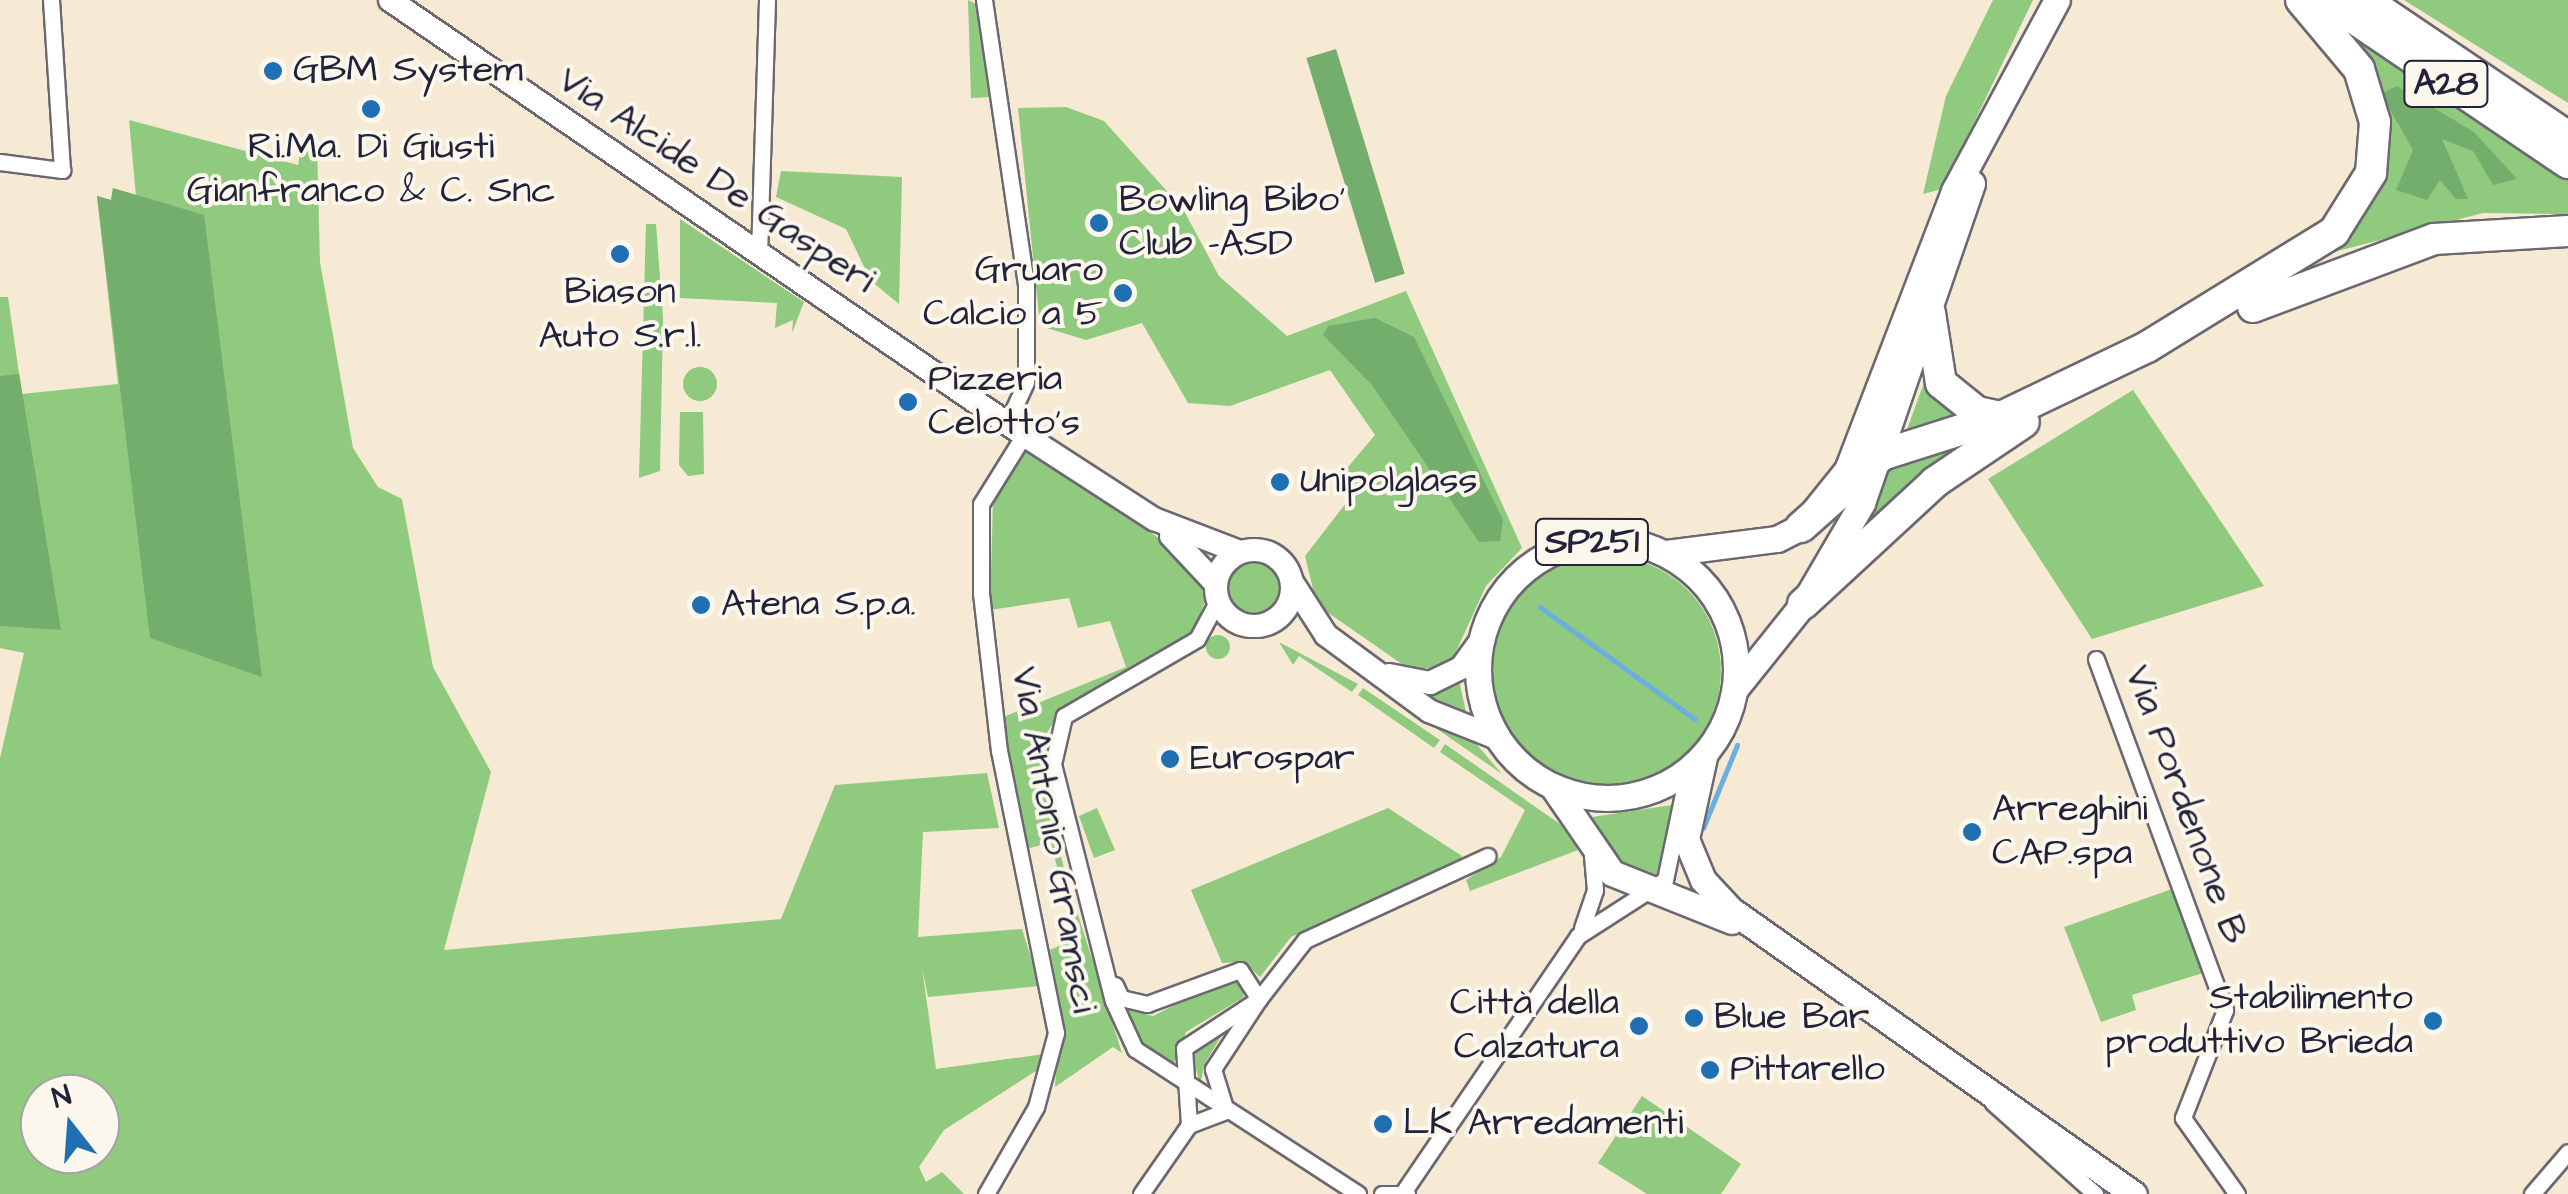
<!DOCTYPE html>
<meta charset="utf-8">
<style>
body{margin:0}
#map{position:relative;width:2568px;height:1194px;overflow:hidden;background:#f6ead5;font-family:"Architects Daughter",sans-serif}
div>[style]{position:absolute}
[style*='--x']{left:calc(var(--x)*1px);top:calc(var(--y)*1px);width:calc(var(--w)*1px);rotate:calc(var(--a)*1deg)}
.green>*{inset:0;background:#8fca7e}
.round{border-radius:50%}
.forest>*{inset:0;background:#73ae6d;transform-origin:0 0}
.stream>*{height:5px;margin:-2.5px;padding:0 2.5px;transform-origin:2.5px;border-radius:2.5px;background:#6aafe0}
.roads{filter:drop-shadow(2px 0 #6c6871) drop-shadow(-2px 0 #6c6871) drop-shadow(0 2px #6c6871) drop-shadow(0 -2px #6c6871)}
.street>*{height:15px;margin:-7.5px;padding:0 7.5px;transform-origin:7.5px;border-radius:7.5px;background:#fff}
.secondary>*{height:22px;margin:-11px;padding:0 11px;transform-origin:11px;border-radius:11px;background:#fff}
.secondary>.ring{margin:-11px;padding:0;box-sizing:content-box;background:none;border:22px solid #fff;border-radius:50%}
.primary>*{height:25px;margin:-12.5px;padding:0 12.5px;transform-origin:12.5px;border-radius:12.5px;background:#fff}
.primary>.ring{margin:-12.5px;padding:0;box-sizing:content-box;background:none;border:25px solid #fff;border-radius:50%}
.highway>*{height:30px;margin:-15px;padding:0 15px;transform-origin:15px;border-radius:15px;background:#fff}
.dots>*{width:28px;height:28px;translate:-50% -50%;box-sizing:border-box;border:5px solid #fbf7ec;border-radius:50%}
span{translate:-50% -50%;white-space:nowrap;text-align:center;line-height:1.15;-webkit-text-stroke:8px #fbf7ec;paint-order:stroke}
.shield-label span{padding:2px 8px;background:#fbf7ec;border:2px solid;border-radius:8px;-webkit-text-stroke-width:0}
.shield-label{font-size:35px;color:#22223b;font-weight:700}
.poi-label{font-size:38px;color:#22223b}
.left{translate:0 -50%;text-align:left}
.right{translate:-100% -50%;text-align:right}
.street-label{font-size:38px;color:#22223b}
.north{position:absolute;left:20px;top:1074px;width:100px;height:100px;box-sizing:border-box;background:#fbf7ec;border:2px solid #a4a2a5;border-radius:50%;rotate:343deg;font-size:28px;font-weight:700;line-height:40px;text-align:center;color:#22223b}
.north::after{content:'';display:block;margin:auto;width:35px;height:45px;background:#1f6fb2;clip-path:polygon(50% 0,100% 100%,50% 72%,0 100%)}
</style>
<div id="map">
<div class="green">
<div style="clip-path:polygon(968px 0,976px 4px,991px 97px,971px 98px)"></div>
<div style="clip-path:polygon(1993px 0,2033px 0,1942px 189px,1923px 194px,1946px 96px)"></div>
<div style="clip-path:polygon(2404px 0,2568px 0,2568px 103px)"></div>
<div style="clip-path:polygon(2343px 24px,2568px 174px,2568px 214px,2483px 213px,2334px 252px,2376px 185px)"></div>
<div style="clip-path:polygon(1066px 107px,1104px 121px,1183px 209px,1219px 276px,1287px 336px,1406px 291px,1522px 548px,1486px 586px,1449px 667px,1409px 669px,1317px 605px,1305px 556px,1353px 494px,1337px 480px,1375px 435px,1330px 370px,1230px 406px,1188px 403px,1142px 323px,1086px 340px,1040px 326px,1018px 108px)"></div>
<div style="clip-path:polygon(evenodd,129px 120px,298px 165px,302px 142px,317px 145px,320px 262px,353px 448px,378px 487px,402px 499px,433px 667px,491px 772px,444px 950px,781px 919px,835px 785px,987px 773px,999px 828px,923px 832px,918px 937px,1022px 929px,1040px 986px,928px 997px,922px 967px,936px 1069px,1044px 1054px,1039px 1069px,944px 1130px,919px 1167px,926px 1182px,942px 1172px,964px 1194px,0 1194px,0 758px,24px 653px,0 648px,0 297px,8px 297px,22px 394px,118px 384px,97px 196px,111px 200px,113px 188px,136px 196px,129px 120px,40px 1094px,100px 1094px,100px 1154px,40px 1154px,40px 1094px)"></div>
<div style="clip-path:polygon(781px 171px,902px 177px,899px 304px,871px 281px,846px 229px,776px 197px)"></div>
<div style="clip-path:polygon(680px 219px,804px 302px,792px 333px,793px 320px,775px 328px,777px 303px,680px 298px)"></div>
<div style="clip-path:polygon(646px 224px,656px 224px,663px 318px,660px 471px,639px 478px)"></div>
<div class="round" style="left:683px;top:367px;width:34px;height:34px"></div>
<div style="clip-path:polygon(1926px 377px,1961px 416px,1905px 435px)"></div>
<div style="clip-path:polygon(2133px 390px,2264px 586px,2092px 639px,1988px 479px)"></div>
<div style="clip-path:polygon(680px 412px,703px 412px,704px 474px,688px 476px,679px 465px)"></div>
<div style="clip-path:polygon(1980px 434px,1861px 531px,1886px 468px)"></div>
<div style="clip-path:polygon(1026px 450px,1168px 544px,1208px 594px,1191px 636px,1064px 706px,1043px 739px,1041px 776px,1067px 880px,1122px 1053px,1113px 1047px,1055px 1087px,1060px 1003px,1050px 950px,1075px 939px,1051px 843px,1025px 849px,1001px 718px,1126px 667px,1110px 621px,1078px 628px,1069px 598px,990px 610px,993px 499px)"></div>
<div class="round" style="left:1491px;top:556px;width:230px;height:230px"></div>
<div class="round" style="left:1228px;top:561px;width:54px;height:54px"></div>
<div class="round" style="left:1206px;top:635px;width:24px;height:24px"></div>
<div style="clip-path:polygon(1279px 642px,1358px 684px,1352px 692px,1299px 656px,1293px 665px)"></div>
<div style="clip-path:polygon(1459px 680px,1467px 717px,1416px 693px,1444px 689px)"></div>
<div style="clip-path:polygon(1363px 688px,1440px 740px,1434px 748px,1358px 695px)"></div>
<div style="clip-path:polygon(1427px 722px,1472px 739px,1502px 774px)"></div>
<div style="clip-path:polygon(1445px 744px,1560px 824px,1578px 850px,1470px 891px,1466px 880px,1501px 857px,1525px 810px,1440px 752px)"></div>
<div style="clip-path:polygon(1672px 805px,1669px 859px,1649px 882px,1625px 873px,1585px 818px)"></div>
<div style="clip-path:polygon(1097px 808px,1115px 850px,1094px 858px,1079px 816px)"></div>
<div style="clip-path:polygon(1388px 808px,1462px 856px,1458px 865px,1291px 937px,1260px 977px,1244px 962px,1222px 963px,1191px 890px)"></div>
<div style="clip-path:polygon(2175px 888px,2203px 973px,2132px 995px,2136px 1010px,2101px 1022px,2064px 927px)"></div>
<div style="clip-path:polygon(1226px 979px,1239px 980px,1244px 997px,1186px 1032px,1173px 1065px,1136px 1039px,1125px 1008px,1153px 1016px)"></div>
<div style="clip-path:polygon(1226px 1028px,1205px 1063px,1200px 1085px,1192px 1052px)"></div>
<div style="clip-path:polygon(1642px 1096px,1741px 1164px,1721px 1194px,1647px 1194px,1598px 1163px)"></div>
</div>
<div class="forest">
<div style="left:1336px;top:49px;width:235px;height:31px;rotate:73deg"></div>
<div style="clip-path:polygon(2397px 86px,2474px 132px,2517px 179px,2493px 185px,2473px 151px,2442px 139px,2468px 199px,2456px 199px,2440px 180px,2427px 200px,2396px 190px,2413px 150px,2381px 94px)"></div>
<div style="clip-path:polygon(113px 188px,204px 215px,262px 677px,150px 638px,97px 196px,111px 200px)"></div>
<div style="clip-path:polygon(1375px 318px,1414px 337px,1503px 520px,1500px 541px,1479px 542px,1372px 385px,1323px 335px,1328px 326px)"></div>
<div style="clip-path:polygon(19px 374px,20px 379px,61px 630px,0 626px,0 376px)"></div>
</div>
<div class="stream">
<div style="--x:1540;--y:607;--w:191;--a:35.9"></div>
<div style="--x:1703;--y:828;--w:90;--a:-67.7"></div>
</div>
<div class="roads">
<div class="street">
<div style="--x:984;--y:0;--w:287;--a:81.6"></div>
<div style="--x:1026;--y:284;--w:98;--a:90"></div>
<div style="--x:1026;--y:382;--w:43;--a:114.8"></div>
<div style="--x:0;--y:162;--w:63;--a:7.4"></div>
<div style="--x:62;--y:170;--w:170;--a:-93.7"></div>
<div style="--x:759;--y:255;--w:255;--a:-88.2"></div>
<div style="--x:1218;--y:600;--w:44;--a:118.3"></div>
<div style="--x:1197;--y:639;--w:154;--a:149.9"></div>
<div style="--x:1064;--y:716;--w:49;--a:102.9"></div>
<div style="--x:1053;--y:764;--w:244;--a:75.8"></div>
<div style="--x:1113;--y:1001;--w:53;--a:65.4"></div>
<div style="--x:1135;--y:1049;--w:266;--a:33"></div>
<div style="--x:2096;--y:659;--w:374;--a:69.8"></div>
<div style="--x:2225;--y:1010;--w:116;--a:111.3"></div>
<div style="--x:2183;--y:1118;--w:93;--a:54.6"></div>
<div style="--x:1582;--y:928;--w:40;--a:-71.1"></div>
<div style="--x:1595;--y:890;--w:36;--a:-95"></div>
<div style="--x:1115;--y:985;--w:14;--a:65"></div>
<div style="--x:1121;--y:998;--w:27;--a:13"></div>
<div style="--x:1147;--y:1004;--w:99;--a:-20.1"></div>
<div style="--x:1240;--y:970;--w:35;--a:57"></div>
<div style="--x:1259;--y:999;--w:75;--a:-52.1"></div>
<div style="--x:1305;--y:940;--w:201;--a:-24.7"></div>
<div style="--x:1993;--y:1103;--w:137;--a:41.7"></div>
<div style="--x:1189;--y:1125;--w:77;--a:-93.7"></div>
<div style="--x:1184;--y:1048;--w:90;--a:-33.2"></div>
<div style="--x:1259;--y:999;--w:84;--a:123.3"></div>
<div style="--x:1213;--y:1069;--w:44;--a:72.8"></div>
<div style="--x:1404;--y:1191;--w:309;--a:-55.7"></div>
<div style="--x:1578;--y:936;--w:103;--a:-32.8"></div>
<div style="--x:1665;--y:880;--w:112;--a:-78.2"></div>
<div style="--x:986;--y:1194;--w:100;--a:-60.1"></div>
<div style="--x:1036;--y:1107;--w:77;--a:-74.9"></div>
<div style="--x:1056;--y:1033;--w:288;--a:-101.4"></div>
<div style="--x:999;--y:751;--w:158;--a:-96.5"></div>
<div style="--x:981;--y:594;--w:90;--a:-90"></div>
<div style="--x:981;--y:504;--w:81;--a:-58.1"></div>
<div style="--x:1141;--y:1194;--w:84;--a:-55.2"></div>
<div style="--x:1189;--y:1125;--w:40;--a:-21"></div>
<div style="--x:1382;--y:1194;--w:25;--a:0"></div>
<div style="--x:2532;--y:1194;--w:55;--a:-49.4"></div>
</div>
<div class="secondary">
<div style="--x:390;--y:0;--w:769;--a:34.45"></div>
<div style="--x:1024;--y:435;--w:155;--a:32.9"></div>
<div style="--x:1154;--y:519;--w:92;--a:21"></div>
<div style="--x:1171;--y:536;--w:66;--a:46.8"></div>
<div class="ring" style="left:1216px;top:550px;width:54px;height:54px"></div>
<div style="--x:1292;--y:582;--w:63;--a:57.3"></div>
<div style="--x:1326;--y:635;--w:128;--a:36.4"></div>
<div style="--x:1429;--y:711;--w:73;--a:21.7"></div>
<div style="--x:1389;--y:675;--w:42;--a:11"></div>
<div style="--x:1430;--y:683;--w:34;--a:-26"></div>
<div style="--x:1461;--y:668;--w:34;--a:-54"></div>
</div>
<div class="primary">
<div class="ring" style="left:1478px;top:540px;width:233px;height:233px"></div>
<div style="--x:1666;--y:553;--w:112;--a:-7.2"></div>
<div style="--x:1777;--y:539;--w:27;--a:-27"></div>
<div style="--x:1801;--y:527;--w:73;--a:-51.1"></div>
<div style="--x:1847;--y:470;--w:299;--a:-69"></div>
<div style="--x:1954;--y:191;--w:217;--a:-61.7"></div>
<div style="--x:1735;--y:689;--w:109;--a:-51.3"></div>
<div style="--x:1803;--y:604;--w:117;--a:-59.7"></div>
<div style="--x:1862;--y:503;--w:338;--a:-71"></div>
<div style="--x:1704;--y:757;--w:84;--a:102.4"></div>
<div style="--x:1686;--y:839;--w:44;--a:67.5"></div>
<div style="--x:1703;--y:880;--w:41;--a:47"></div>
<div style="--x:1731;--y:910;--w:493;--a:35.2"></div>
<div style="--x:1553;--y:787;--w:104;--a:55.5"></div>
<div style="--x:1612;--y:873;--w:129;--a:21.8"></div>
</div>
<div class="highway">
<div style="--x:2327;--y:0;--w:291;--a:34.1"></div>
<div style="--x:2365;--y:0;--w:245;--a:34"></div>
<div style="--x:2253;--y:307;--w:193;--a:-20.6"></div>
<div style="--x:2434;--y:239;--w:134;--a:-3.4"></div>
<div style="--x:1930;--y:313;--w:71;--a:81.1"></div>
<div style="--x:1941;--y:383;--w:46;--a:38.9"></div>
<div style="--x:1977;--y:412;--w:25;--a:12"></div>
<div style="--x:1801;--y:527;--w:108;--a:-41.6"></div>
<div style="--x:1882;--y:455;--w:125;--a:-17.7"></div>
<div style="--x:2001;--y:417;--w:162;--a:-25.6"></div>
<div style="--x:2147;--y:347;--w:220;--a:-31.6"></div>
<div style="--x:2334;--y:232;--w:70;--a:-57.9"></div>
<div style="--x:2371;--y:173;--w:51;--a:-85.5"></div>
<div style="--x:2375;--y:122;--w:55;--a:-106.8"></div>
<div style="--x:2359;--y:69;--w:90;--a:-130"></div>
<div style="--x:1803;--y:604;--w:180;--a:-42.7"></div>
<div style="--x:1935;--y:482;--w:107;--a:-34"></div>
</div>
</div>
<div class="dots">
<div style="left:273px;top:71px;background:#1f6fb2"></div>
<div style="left:371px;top:109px;background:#1f6fb2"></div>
<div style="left:1099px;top:223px;background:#1f6fb2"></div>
<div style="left:620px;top:254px;background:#1f6fb2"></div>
<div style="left:1123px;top:293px;background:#1f6fb2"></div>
<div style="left:908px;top:402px;background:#1f6fb2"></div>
<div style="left:1280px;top:482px;background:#1f6fb2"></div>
<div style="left:701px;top:605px;background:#1f6fb2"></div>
<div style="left:1170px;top:759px;background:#1f6fb2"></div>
<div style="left:1972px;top:832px;background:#1f6fb2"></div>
<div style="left:1694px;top:1018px;background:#1f6fb2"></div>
<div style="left:2433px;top:1021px;background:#1f6fb2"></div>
<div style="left:1639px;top:1026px;background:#1f6fb2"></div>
<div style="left:1710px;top:1070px;background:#1f6fb2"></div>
<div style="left:1383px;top:1124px;background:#1f6fb2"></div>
</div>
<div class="shield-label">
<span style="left:2446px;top:84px">A28</span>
<span style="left:1592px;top:542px">SP251</span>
</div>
<div class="poi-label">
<span class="left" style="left:293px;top:71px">GBM System</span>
<span style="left:371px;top:170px">Ri.Ma. Di Giusti<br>Gianfranco &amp; C. Snc</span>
<span class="left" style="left:1119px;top:223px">Bowling Bibo'<br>Club -ASD</span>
<span class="right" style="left:1103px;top:293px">Gruaro<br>Calcio a 5</span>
<span style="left:620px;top:315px">Biason<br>Auto S.r.l.</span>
<span class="left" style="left:928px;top:402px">Pizzeria<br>Celotto's</span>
<span class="left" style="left:1300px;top:482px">Unipolglass</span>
<span class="left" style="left:721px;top:605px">Atena S.p.a.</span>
<span class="left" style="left:1190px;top:759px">Eurospar</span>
<span class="left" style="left:1992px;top:832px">Arreghini<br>CAP.spa</span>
<span class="right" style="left:2413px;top:1021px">Stabilimento<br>produttivo Brieda</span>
<span class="right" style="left:1619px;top:1026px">Città della<br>Calzatura</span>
<span class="left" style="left:1714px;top:1018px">Blue Bar</span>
<span class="left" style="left:1730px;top:1070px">Pittarello</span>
<span class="left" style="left:1403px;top:1124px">LK Arredamenti</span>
</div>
<div class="street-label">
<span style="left:716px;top:181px;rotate:34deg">Via Alcide De Gasperi</span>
<span style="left:2185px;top:805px;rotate:70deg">Via Pordenone B</span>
<span style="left:1053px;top:840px;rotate:80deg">Via Antonio Gramsci</span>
</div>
<div class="north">N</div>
</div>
